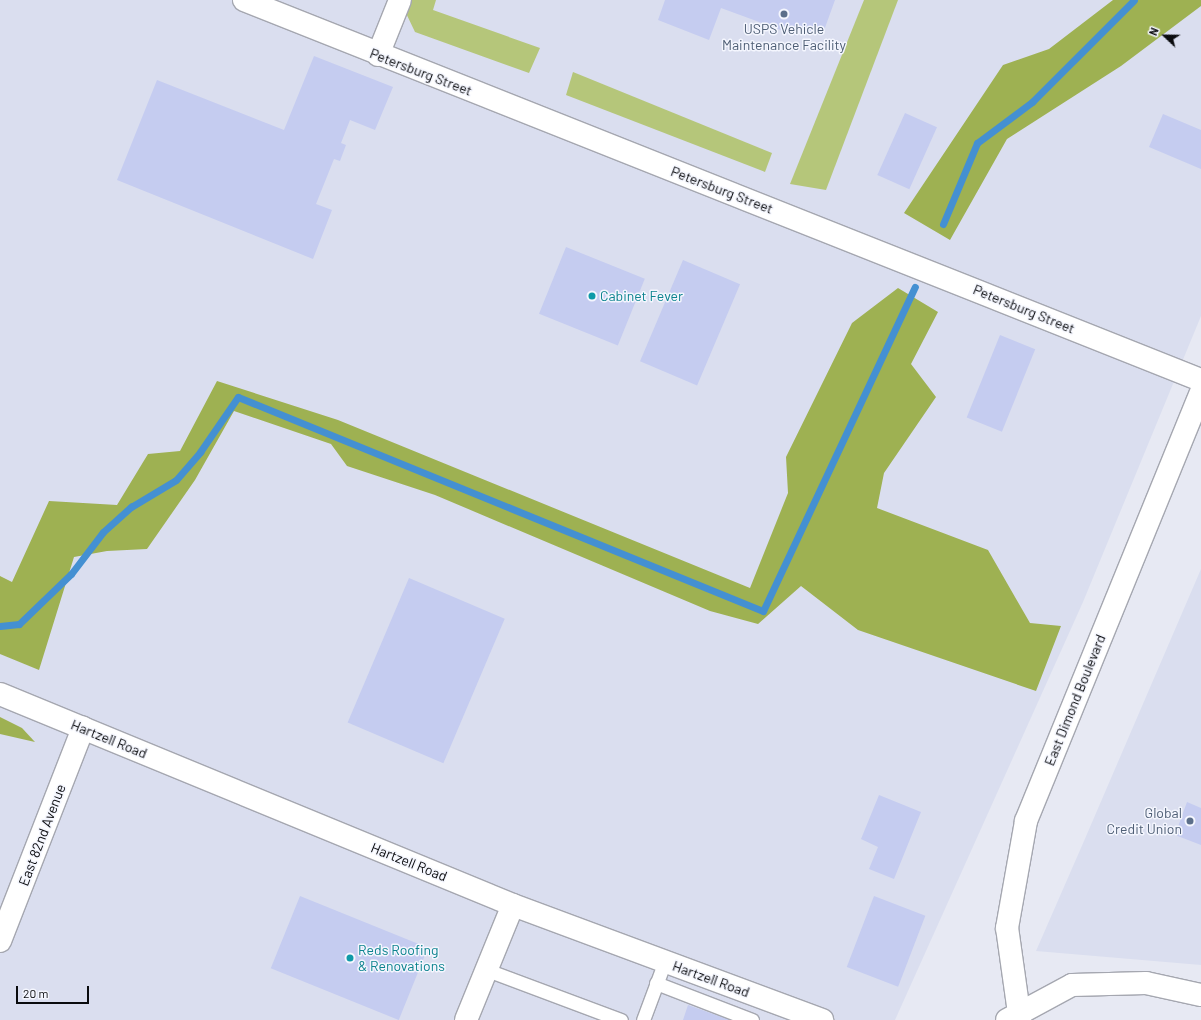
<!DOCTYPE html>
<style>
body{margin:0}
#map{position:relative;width:1201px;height:1020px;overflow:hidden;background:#e7e9f3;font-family:Barlow,sans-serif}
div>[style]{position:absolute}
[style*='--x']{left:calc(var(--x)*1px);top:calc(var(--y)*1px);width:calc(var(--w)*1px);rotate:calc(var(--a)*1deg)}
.built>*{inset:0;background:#dadeef}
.green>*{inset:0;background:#b5c67a}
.forest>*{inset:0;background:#9eb152}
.stream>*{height:7px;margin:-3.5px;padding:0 3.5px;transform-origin:3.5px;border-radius:3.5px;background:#4490d2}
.building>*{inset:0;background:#c5ccf0;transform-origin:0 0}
.roads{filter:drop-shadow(1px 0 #a5a7b0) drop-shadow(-1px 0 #a5a7b0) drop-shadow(0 1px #a5a7b0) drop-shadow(0 -1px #a5a7b0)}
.lane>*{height:13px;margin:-6.5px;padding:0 6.5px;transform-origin:6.5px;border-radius:6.5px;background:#fff}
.street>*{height:22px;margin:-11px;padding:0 11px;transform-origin:11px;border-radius:11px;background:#fff}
.dots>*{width:11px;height:11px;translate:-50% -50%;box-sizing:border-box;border:2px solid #f4f6fe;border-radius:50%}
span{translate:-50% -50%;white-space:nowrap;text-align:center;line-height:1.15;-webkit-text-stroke:3px #f4f6fe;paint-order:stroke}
.service-label{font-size:14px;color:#4e5e75}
.right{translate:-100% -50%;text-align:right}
.street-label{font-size:14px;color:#0a0b0e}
.culture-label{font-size:14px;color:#0d838f}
.left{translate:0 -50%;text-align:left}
.north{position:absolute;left:1145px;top:16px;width:40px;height:40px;-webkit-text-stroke:3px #f4f6fe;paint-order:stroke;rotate:292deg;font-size:11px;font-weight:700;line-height:16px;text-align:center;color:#0a0b0e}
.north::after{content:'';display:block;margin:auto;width:14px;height:18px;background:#0a0b0e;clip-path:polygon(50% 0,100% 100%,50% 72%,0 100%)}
.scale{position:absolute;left:16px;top:986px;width:73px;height:18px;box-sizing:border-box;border:2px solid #0a0b0e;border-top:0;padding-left:5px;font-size:12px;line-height:14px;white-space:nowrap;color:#0a0b0e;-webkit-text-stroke:3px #f4f6fe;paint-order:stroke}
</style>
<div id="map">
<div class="built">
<div style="clip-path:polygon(0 0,1201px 0,1201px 316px,1083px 602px,895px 1020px,0 1020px)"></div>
<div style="clip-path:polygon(1201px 569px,1201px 965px,1036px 951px,1084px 841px)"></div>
</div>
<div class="green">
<div style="clip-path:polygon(408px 0,436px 0,433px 10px,540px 48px,529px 73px,415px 32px,404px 9px)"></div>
<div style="clip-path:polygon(864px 0,898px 0,826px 190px,790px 184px)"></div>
<div style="clip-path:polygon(573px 72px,772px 153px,765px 172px,566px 95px)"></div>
</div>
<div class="forest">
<div style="clip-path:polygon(1113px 0,1201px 0,1201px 6px,1121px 66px,1007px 139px,950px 240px,904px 213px,1003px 65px,1049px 49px)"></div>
<div style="clip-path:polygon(898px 288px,938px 312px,911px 364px,936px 397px,884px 473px,877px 508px,988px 550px,1030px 623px,1061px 626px,1036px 691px,858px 630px,801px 586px,758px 624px,710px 611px,435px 495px,347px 466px,331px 444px,234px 411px,195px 480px,147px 549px,107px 551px,74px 557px,39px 670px,0 654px,0 576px,12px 582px,49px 501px,117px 505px,148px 454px,180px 451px,217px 381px,338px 420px,750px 588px,788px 493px,786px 457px,852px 323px)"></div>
<div style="clip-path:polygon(0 717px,22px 728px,35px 742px,0 734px)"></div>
</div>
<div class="stream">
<div style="--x:943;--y:224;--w:88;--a:-67.2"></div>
<div style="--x:977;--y:143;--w:69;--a:-36.7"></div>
<div style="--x:1032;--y:102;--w:144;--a:-45"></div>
<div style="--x:0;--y:626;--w:19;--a:-6"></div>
<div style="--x:19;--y:624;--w:72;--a:-43.9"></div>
<div style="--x:71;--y:574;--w:53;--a:-52.7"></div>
<div style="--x:103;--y:532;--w:38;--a:-42"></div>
<div style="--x:131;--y:507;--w:52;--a:-31"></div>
<div style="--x:176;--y:480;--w:37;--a:-49"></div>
<div style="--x:200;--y:452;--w:67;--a:-55.4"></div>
<div style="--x:238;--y:397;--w:567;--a:22.18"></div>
<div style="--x:763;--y:611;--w:358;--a:-64.9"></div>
</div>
<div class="building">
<div style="clip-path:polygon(665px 0,835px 0,822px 36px,800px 28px,797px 36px,721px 8px,709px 40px,658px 20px)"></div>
<div style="clip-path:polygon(314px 56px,393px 87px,375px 130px,350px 120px,341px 143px,346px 145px,340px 161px,334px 159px,316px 204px,332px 210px,313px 259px,117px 180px,157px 80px,284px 130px)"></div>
<div style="left:905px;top:113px;width:35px;height:68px;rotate:24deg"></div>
<div style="clip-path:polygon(1163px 114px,1201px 130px,1201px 169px,1149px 147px)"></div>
<div style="left:566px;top:247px;width:85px;height:72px;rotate:22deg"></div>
<div style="left:683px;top:260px;width:62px;height:110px;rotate:23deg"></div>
<div style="left:1000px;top:335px;width:38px;height:89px;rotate:22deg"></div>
<div style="left:409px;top:578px;width:104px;height:157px;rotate:23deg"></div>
<div style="clip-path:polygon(879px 795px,921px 812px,894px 879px,869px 869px,878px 847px,861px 839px)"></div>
<div style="clip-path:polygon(1187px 802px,1201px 808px,1201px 845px,1175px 835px)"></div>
<div style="left:300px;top:896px;width:138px;height:78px;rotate:22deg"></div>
<div style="left:874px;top:896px;width:55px;height:76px;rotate:21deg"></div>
<div style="clip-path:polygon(688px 1005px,730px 1020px,683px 1020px)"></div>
</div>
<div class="roads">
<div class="lane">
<div style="--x:487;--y:970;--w:143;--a:20.5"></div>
<div style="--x:656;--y:983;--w:103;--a:21.1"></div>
<div style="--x:643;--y:1020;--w:63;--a:-69.6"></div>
</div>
<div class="street">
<div style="--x:244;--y:0;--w:1030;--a:21.66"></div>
<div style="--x:378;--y:55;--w:59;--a:-68.2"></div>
<div style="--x:0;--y:694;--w:555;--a:22.36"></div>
<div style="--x:513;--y:905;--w:330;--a:20.4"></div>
<div style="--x:0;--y:941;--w:229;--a:-68.7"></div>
<div style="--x:466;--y:1020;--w:124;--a:-67.8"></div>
<div style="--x:1007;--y:1020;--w:74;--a:-28.3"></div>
<div style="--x:1072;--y:985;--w:74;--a:-1.5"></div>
<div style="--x:1146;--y:983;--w:56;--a:12.3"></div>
<div style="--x:1020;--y:1020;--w:93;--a:-98"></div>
<div style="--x:1007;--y:928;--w:109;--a:-79.9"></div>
<div style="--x:1026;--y:821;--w:463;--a:-67.8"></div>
</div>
</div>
<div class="dots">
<div style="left:784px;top:14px;background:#5c6f8a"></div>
<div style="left:592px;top:296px;background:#0f9aa8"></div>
<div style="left:1190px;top:821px;background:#5c6f8a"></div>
<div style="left:350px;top:958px;background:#0f9aa8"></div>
</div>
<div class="service-label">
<span style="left:784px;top:37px">USPS Vehicle<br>Maintenance Facility</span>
<span class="right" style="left:1182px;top:821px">Global<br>Credit Union</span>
</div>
<div class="street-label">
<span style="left:421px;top:72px;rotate:21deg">Petersburg Street</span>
<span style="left:722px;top:190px;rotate:21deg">Petersburg Street</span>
<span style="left:1024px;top:309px;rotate:22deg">Petersburg Street</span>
<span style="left:1075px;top:700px;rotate:-68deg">East Dimond Boulevard</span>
<span style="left:109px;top:739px;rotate:22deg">Hartzell Road</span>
<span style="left:42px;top:835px;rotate:-69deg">East 82nd Avenue</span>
<span style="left:409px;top:862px;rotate:22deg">Hartzell Road</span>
<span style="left:711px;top:979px;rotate:20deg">Hartzell Road</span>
</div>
<div class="culture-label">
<span class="left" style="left:600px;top:296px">Cabinet Fever</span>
<span class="left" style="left:358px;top:958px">Reds Roofing<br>&amp; Renovations</span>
</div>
<div class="north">N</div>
<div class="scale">20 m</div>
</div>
